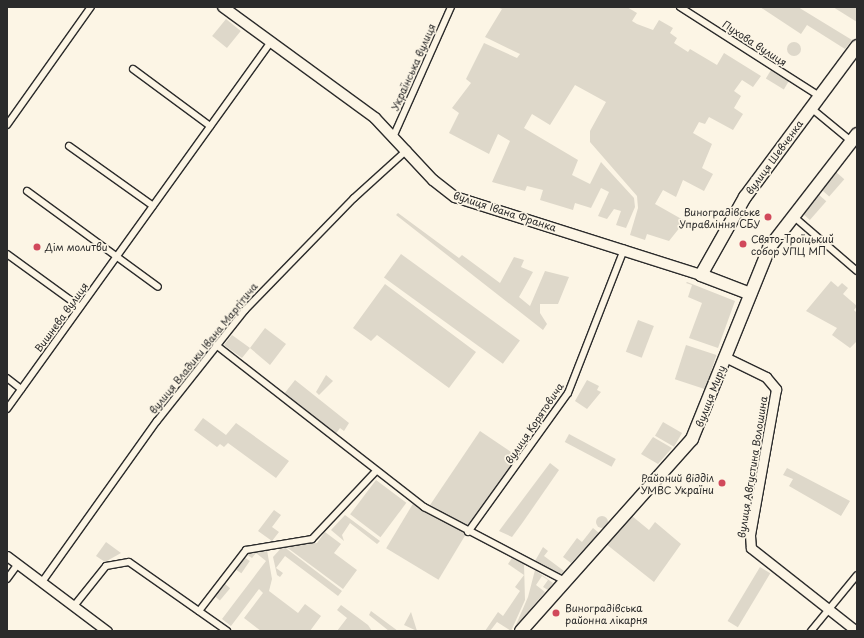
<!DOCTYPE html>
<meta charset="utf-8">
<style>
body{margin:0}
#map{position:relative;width:864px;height:638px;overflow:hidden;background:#fcf5e5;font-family:"Playpen Sans",sans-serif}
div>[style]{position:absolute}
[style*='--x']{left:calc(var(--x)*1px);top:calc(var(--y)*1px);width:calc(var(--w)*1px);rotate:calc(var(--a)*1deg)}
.green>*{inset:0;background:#ded8ca;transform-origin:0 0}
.round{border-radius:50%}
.roads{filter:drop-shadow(1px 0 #2b2b2b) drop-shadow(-1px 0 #2b2b2b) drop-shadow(0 1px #2b2b2b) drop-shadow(0 -1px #2b2b2b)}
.street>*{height:6px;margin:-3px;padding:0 3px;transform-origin:3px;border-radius:3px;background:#fcf5e5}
.secondary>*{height:9px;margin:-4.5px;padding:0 4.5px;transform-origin:4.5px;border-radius:4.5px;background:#fcf5e5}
.primary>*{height:10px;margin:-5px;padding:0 5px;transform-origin:5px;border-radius:5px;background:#fcf5e5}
.highway>*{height:12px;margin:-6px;padding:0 6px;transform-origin:6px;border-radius:6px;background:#fcf5e5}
.dots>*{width:11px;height:11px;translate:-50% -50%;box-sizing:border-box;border:2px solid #fcf5e5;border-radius:50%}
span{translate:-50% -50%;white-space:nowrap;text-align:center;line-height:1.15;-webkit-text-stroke:3.5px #fcf5e5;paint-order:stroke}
.street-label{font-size:10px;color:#2b2b2b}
.poi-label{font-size:10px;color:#2b2b2b}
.right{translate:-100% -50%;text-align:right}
.left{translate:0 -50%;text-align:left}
.frame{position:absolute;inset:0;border:8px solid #2b2b2b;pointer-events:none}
</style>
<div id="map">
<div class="green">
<div style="clip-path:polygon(497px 7px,627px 7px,637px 13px,632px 21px,637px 24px,653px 30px,659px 20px,673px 28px,670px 33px,677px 38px,674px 43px,688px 52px,690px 49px,717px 65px,724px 53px,761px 76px,753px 87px,742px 80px,734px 91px,741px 96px,734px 108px,743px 114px,733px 130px,709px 117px,705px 124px,699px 122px,693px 133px,712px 144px,702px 168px,713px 174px,704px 191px,683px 180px,676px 197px,663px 190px,655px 204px,685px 221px,669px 241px,647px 234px,645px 240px,630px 235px,638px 208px,637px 196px,590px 142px,590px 131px,606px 102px,575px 85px,550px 125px,532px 114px,524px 128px,578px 160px,572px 175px,590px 184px,601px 162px,634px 198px,635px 207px,626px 228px,616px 225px,621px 211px,614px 209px,607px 219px,598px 216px,609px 192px,601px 188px,591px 208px,575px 203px,573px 210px,540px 200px,543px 190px,527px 186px,525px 191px,492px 182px,510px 141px,498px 134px,489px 154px,449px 133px,459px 113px,452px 108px,471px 83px,466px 79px,484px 43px,517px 58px,520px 54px,485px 37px,502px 9px)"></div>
<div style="clip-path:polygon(760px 7px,798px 7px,852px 40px,845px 49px,807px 25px,801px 34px)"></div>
<div style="clip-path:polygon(833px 7px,857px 7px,857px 22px)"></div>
<div style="left:226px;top:19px;width:19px;height:22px;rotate:39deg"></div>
<div class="round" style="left:787px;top:42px;width:14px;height:14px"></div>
<div style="left:771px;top:70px;width:21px;height:10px;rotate:31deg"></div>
<div style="left:836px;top:172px;width:11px;height:23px;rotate:41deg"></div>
<div style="left:818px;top:194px;width:11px;height:25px;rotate:41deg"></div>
<div style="clip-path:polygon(398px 213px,459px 258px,462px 255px,500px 283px,514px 257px,524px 260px,521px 267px,533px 272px,519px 297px,530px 306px,545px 271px,569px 277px,558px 304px,540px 304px,540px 313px,547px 324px,543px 330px,396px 215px)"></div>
<div style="left:401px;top:254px;width:147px;height:29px;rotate:36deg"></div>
<div style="clip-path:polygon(831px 281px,838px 287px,842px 283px,848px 288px,843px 294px,857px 306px,854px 310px,857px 313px,857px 341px,850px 348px,832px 335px,837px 328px,806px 311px)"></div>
<div style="clip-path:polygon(686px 283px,687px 282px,735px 301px,718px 348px,689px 338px,702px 303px,688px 297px,692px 285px)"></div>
<div style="clip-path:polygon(385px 284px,476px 352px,449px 388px,377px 335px,371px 341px,353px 328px)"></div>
<div style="left:638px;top:320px;width:17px;height:34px;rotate:21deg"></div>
<div style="clip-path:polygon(265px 328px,286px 344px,270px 365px,250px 348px,242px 358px,224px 345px,232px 335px,250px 348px)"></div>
<div style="left:686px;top:345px;width:32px;height:36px;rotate:18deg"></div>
<div style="clip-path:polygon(326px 375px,333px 381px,319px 395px,316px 392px)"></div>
<div style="clip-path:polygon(295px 380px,349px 423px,344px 431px,340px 428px,335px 435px,284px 394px)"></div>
<div style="clip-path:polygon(587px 380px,599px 386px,597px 390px,601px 392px,587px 409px,575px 401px)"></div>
<div style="clip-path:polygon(203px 418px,226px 435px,236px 423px,289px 461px,276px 478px,228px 443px,224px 447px,220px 444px,217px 447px,194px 430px)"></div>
<div style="left:663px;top:422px;width:22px;height:16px;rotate:30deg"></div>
<div style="left:480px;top:431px;width:46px;height:89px;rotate:34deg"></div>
<div style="left:569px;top:434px;width:53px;height:9px;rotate:28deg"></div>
<div style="clip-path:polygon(653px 437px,672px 448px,658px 464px,641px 454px)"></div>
<div style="clip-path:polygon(550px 463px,559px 470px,523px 522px,512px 537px,499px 531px)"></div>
<div style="clip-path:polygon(787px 468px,850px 501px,841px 516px,789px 486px,793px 479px,783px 475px)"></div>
<div style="left:376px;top:480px;width:38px;height:43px;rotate:37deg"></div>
<div style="left:414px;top:502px;width:61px;height:54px;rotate:31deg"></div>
<div style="clip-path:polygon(274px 510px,281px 515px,272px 527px,279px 532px,272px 541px,258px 531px)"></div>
<div style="clip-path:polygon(345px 515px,380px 541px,377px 544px,350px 523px,342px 535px,344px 541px,331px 530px)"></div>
<div class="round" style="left:596px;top:516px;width:12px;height:12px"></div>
<div style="clip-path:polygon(632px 516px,649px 530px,655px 522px,681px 544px,654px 582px,606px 544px)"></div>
<div style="clip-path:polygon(593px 528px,599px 533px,571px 563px,563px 557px,577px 538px,582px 542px)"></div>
<div style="clip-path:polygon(325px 532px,341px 544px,334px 553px,357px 570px,343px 589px,285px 546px,317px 543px)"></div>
<div style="clip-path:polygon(106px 542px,121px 553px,105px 562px,96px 556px)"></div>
<div style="clip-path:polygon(283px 546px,342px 591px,338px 596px,285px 556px,276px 568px,283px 573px,280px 577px,277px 575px,273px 557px)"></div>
<div style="clip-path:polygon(543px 547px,548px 551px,544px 556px,564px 571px,561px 575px,535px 561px)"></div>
<div style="clip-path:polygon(267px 550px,272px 579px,269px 591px,298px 613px,305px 604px,321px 616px,310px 631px,261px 631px,244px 618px,263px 593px,259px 589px,231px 626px,222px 619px,266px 561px,256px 553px,252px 558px,246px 554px)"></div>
<div style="left:244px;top:557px;width:7px;height:15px;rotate:34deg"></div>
<div style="clip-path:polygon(512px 558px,524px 564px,525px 600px,511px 631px,497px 622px,490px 631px,485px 631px,498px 612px,503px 616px,520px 591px,515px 587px,524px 575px,508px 564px)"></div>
<div style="left:760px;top:567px;width:12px;height:63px;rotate:31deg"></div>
<div style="clip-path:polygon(535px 570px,553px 583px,548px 590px,543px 587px,548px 580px,542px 576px,536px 585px,545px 592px,515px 627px,528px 597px)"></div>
<div style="left:224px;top:583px;width:8px;height:16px;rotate:40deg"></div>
<div style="clip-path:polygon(341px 605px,368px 625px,372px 631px,337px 631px,347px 618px,337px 610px)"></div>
<div style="clip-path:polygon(371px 611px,398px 631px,389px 631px,369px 615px)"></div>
<div style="clip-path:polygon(411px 612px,417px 631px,404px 625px)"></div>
</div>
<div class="roads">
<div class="street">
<div style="--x:680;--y:7;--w:165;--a:32.6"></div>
<div style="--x:133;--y:69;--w:96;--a:36.5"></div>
<div style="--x:811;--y:108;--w:52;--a:39.5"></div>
<div style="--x:7;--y:125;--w:145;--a:-54.6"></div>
<div style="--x:394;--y:135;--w:140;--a:-66"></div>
<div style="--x:69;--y:146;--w:103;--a:35.5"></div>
<div style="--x:27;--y:191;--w:162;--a:36.2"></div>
<div style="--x:793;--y:216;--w:84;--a:40.7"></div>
<div style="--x:7;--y:254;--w:90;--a:36"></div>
<div style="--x:216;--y:345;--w:264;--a:37.9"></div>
<div style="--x:424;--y:507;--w:159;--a:27.7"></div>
<div style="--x:7;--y:378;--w:18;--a:38"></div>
<div style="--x:7;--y:409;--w:453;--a:-54.3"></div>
<div style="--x:468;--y:532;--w:171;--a:-54.3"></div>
<div style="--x:568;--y:393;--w:155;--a:-68.7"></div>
<div style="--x:7;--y:579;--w:19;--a:-54"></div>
<div style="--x:42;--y:582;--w:198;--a:-54.5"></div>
<div style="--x:157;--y:421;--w:142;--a:-51.6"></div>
<div style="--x:245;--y:310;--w:156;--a:-45.8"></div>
<div style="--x:354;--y:198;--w:72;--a:-42.2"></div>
<div style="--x:74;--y:606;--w:51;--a:-51.3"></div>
<div style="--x:106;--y:566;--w:23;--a:-10"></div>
<div style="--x:129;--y:562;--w:120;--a:35.1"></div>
<div style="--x:199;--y:611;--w:77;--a:-52.4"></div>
<div style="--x:246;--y:550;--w:67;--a:-9.5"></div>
<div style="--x:312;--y:539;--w:93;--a:-46.7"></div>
<div style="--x:811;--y:631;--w:72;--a:-50.6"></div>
</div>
<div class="secondary">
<div style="--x:725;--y:357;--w:46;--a:26"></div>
<div style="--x:766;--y:377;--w:16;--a:50"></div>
<div style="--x:776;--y:389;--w:148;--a:100.1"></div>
<div style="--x:750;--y:535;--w:13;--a:86"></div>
<div style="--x:751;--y:548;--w:134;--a:38.3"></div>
<div style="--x:7;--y:556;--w:125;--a:36.9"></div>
</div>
<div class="primary">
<div style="--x:223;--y:7;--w:188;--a:36.1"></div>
<div style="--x:375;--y:118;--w:85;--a:46.9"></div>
<div style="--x:433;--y:180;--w:28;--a:38"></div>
<div style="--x:455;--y:197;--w:258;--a:17.6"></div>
</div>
<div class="highway">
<div style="--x:748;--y:293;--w:50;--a:-159"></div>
<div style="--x:701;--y:275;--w:90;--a:-60.6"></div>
<div style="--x:745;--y:197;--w:188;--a:-53.4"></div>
<div style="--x:521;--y:631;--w:257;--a:-48.3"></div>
<div style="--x:692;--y:439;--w:206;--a:-68"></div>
<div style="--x:769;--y:248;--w:144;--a:-52.3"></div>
</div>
</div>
<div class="dots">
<div style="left:768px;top:217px;background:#d1495b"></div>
<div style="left:743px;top:244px;background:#d1495b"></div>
<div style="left:37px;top:247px;background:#d1495b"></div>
<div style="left:722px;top:483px;background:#d1495b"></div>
<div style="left:556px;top:613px;background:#d1495b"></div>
</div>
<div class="street-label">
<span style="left:755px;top:43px;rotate:33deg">Пухова вулиця</span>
<span style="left:413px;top:67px;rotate:-66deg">Українська вулиця</span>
<span style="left:774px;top:157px;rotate:-54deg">вулиця Шевченка</span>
<span style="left:505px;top:211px;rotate:18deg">вулиця Івана Франка</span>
<span style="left:61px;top:317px;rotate:-54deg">Вишнева вулиця</span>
<span style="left:203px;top:348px;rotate:-51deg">вулиця Владики Івана Маргітича</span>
<span style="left:710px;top:396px;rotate:-69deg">вулиця Миру</span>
<span style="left:534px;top:423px;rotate:-56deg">вулиця Корятовича</span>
<span style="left:752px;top:467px;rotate:-81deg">вулиця Августина Волошина</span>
</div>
<div class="poi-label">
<span class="right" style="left:760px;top:217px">Виноградівське<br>Управління СБУ</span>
<span class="left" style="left:751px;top:244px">Свято-Троїцький<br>собор УПЦ МП</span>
<span class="left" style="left:45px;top:247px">Дім молитви</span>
<span class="right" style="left:714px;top:483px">Районий відділ<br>УМВС України</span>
<span class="left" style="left:565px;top:613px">Виноградівська<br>районна лікарня</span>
</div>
<div class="frame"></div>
</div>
